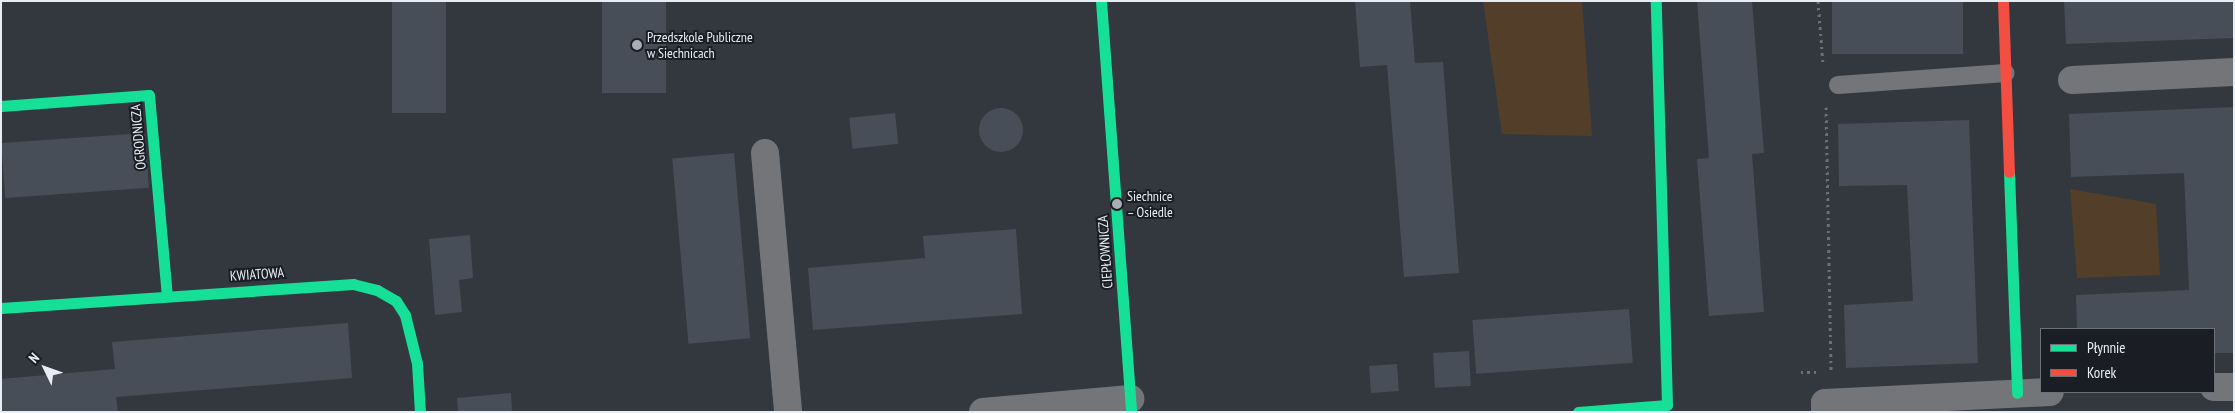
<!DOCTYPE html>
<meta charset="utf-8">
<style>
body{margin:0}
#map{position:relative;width:2235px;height:413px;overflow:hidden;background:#33383f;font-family:"PT Sans Narrow",sans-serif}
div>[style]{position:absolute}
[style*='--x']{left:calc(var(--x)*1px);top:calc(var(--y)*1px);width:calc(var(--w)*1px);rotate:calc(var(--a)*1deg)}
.green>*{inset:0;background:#533f29}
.building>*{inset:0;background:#474e57;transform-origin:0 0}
.round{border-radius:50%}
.path>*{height:3px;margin-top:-1.5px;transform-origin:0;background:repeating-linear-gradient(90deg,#6d6f73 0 2.5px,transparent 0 6.5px)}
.lane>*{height:18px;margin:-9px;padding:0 9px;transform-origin:9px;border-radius:9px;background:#747578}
.street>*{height:28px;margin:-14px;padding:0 14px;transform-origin:14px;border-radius:14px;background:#747578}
.fast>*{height:11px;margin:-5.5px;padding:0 5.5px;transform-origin:5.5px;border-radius:5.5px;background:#16e098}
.jam>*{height:11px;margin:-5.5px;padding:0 5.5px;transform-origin:5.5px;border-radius:5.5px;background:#f24e42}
.dots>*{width:14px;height:14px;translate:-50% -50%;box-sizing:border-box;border:2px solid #1a1e24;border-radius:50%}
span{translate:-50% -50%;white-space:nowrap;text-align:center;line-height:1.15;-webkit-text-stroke:4px #1a1e24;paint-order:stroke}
.poi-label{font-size:14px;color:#e7edf5}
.left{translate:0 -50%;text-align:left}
.street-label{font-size:14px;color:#e7edf5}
.frame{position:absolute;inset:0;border:2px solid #e7edf5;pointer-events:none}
.legend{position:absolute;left:2040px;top:328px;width:175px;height:65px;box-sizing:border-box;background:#1a1e24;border:1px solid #6c7178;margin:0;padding:6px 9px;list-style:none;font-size:15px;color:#e7edf5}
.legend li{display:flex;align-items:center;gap:10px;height:25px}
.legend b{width:25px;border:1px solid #6c7178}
.north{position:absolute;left:20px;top:343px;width:50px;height:50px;-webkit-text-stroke:4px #1a1e24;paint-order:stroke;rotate:312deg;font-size:14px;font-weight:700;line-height:20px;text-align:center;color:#e7edf5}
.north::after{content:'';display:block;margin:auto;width:18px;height:22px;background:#e7edf5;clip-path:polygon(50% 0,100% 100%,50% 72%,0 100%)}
</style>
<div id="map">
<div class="green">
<div style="clip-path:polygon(1483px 1px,1582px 1px,1592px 136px,1502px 134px)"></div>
<div style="clip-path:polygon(2070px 189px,2156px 204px,2160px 275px,2077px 278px)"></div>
</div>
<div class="building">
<div style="left:392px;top:1px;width:54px;height:112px"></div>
<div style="left:602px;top:1px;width:64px;height:92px"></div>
<div style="clip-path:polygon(1355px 1px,1410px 1px,1415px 63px,1443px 62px,1459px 273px,1404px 277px,1387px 65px,1360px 67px)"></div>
<div style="clip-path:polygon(1697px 1px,1752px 1px,1764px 153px,1752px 154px,1764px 312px,1709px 316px,1697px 159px,1709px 158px)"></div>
<div style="left:1832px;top:1px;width:131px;height:53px"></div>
<div style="clip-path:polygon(2064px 1px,2234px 1px,2234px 38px,2066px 44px)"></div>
<div style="clip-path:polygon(2234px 107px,2234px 353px,2214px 353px,2214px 329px,2077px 329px,2076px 295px,2189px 290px,2184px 173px,2071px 177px,2069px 114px)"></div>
<div class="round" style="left:979px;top:108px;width:44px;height:44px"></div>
<div style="left:895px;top:113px;width:31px;height:46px;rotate:84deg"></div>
<div style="clip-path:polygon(1969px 120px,1978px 363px,1846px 368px,1844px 305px,1913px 301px,1907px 185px,1839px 186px,1838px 124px)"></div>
<div style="left:145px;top:133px;width:55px;height:144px;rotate:86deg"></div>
<div style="left:734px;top:153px;width:186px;height:62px;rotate:85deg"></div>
<div style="clip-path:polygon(1016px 229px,1022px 314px,813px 330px,808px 268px,925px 258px,923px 236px)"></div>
<div style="clip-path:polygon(470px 235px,473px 278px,459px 280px,462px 312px,435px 315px,429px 239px)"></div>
<div style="left:1629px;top:309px;width:54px;height:157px;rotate:86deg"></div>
<div style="clip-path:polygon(348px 323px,352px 378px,116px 397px,118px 412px,1px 412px,1px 379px,115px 369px,112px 342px)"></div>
<div style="left:1469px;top:351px;width:35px;height:36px;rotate:87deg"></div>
<div style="left:1397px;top:364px;width:27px;height:28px;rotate:86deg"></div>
<div style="clip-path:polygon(511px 393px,512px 412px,458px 412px,457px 398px)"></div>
</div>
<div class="path">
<div style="--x:1818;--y:1;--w:64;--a:85.5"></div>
<div style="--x:1826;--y:107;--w:266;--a:88.9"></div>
<div style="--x:1801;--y:372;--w:15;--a:0"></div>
</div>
<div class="lane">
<div style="--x:1838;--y:85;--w:168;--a:-4.1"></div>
</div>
<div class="street">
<div style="--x:2072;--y:80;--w:162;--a:-2.8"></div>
<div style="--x:765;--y:153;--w:260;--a:84.9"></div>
<div style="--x:2214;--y:387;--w:20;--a:0"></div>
<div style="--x:983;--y:412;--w:148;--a:-5.1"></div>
<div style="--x:1825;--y:412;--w:9;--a:-90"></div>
<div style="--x:1825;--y:403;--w:225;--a:-2.8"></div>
</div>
<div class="fast">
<div style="--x:1101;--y:1;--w:412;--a:85.8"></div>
<div style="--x:1;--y:106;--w:148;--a:-4.3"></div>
<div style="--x:149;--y:95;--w:201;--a:84.9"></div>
<div style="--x:2009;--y:172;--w:221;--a:87.9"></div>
<div style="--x:1;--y:308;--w:353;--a:-3.9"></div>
<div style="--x:353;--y:284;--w:25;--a:14"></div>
<div style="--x:377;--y:290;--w:22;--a:30"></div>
<div style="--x:396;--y:301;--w:17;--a:57"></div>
<div style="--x:405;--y:315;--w:49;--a:76"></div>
<div style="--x:417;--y:363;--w:49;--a:86.5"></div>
<div style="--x:1578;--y:412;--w:89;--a:-4.5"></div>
<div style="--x:1667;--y:405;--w:404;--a:-91.6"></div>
</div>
<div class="jam">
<div style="--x:2003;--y:1;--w:171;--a:88"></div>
</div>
<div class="dots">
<div style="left:637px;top:45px;background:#a8aeb5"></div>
<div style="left:1117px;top:204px;background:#a8aeb5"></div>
</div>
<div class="poi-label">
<span class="left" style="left:647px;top:45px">Przedszkole Publiczne<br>w Siechnicach</span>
<span class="left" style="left:1127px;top:204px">Siechnice<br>– Osiedle</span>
</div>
<div class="street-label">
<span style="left:138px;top:137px;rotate:-95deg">OGRODNICZA</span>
<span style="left:1105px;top:252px;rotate:-94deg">CIEPŁOWNICZA</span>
<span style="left:257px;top:274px;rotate:-4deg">KWIATOWA</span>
</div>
<div class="frame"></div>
<ul class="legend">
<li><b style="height:6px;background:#16e098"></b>Płynnie</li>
<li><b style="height:6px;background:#f24e42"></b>Korek</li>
</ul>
<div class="north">N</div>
</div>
